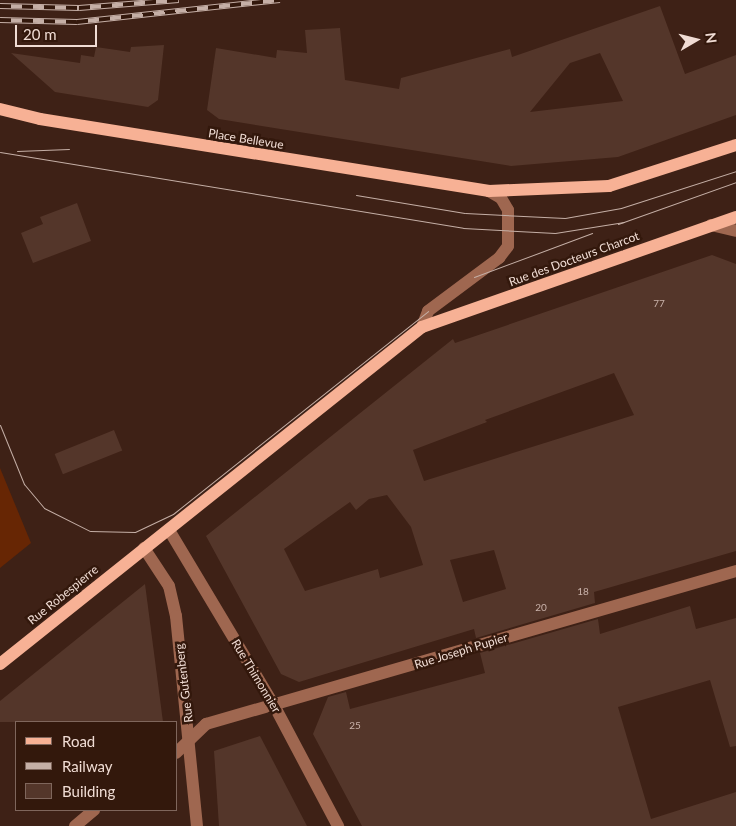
<!DOCTYPE html>
<style>
body{margin:0}
#map{position:relative;width:736px;height:826px;overflow:hidden;background:#3e2116;font-family:Lato,sans-serif}
div>[style]{position:absolute}
[style*='--x']{left:calc(var(--x)*1px);top:calc(var(--y)*1px);width:calc(var(--w)*1px);rotate:calc(var(--a)*1deg)}
.green>*{inset:0;background:#672604}
.building>*{inset:0;background:#54362a;transform-origin:0 0}
.minor>*{height:12px;margin:-6px;padding:0 6px;transform-origin:6px;border-radius:6px;background:#9f6750}
.major>*{height:12px;margin:-6px;padding:0 6px;transform-origin:6px;border-radius:6px;background:#f7b195}
.tram>*{height:1px;margin:-0.5px;padding:0 0.5px;transform-origin:0.5px;border-radius:0.5px;background:#c5afa6}
.rail>*{height:5.5px;margin-top:-2.75px;transform-origin:0;background:repeating-linear-gradient(90deg,#33180c 0 11px,#c5afa6 0 22px);box-sizing:border-box;border-block:1px solid #c5afa6}
span{translate:-50% -50%;white-space:nowrap;text-align:center;line-height:1.15;-webkit-text-stroke:5px #33180c;paint-order:stroke}
.number-label{font-size:10px;color:#c9b2aa}
.number-label span{-webkit-text-stroke-width:0}
.street-label{font-size:12px;color:#f0dcd4}
.legend{position:absolute;left:15px;top:721px;width:162px;height:90px;box-sizing:border-box;background:#33180c;border:1px solid #7f665c;margin:0;padding:6px 9px;list-style:none;font-size:15px;color:#f0dcd4}
.legend li{display:flex;align-items:center;gap:10px;height:25px}
.legend b{width:25px;border:1px solid #7f665c}
.north{position:absolute;left:671px;top:15px;width:50px;height:50px;-webkit-text-stroke:4px #33180c;paint-order:stroke;rotate:82deg;font-size:14px;font-weight:700;line-height:20px;text-align:center;color:#f0dcd4}
.north::after{content:'';display:block;margin:auto;width:18px;height:22px;background:#f0dcd4;clip-path:polygon(50% 0,100% 100%,50% 72%,0 100%)}
.scale{position:absolute;left:15px;top:25px;width:82px;height:22px;box-sizing:border-box;border:2px solid #f0dcd4;border-top:0;padding-left:6px;font-size:15px;line-height:18px;white-space:nowrap;color:#f0dcd4;-webkit-text-stroke:4px #33180c;paint-order:stroke}
</style>
<div id="map">
<div class="green">
<div style="clip-path:polygon(0 468px,31px 543px,0 568px)"></div>
</div>
<div class="building">
<div style="clip-path:polygon(evenodd,660px 6px,685px 74px,736px 55px,736px 115px,618px 157px,511px 166px,219px 119px,207px 110px,216px 48px,276px 58px,277px 50px,307px 53px,305px 30px,340px 28px,345px 80px,399px 89px,401px 78px,510px 49px,512px 57px,660px 6px,600px 53px,623px 101px,530px 112px,570px 63px,600px 53px)"></div>
<div style="clip-path:polygon(164px 45px,158px 100px,148px 107px,55px 92px,11px 53px,80px 63px,81px 55px,94px 57px,96px 47px,130px 52px,131px 47px)"></div>
<div style="clip-path:polygon(77px 203px,91px 241px,33px 263px,21px 233px,43px 224px,40px 217px)"></div>
<div style="clip-path:polygon(evenodd,712px 255px,736px 264px,736px 551px,594px 592px,595px 603px,476px 638px,474px 629px,299px 682px,281px 674px,206px 536px,453px 339px,455px 343px,712px 255px,614px 373px,634px 415px,424px 481px,413px 450px,487px 422px,485px 420px,614px 373px,712px 255px,387px 495px,411px 527px,423px 565px,380px 578px,378px 569px,305px 591px,284px 549px,350px 502px,356px 510px,369px 499px,387px 495px,712px 255px,494px 550px,506px 589px,463px 602px,450px 560px,494px 550px)"></div>
<div style="left:114px;top:430px;width:22px;height:64px;rotate:68deg"></div>
<div style="clip-path:polygon(145px 584px,163px 722px,0 722px,0 701px)"></div>
<div style="clip-path:polygon(690px 606px,696px 629px,736px 618px,736px 746px,730px 747px,710px 680px,618px 707px,651px 819px,736px 792px,736px 826px,362px 826px,313px 734px,328px 697px,346px 692px,350px 709px,485px 673px,480px 653px,598px 619px,600px 634px)"></div>
<div style="clip-path:polygon(260px 736px,307px 826px,219px 826px,214px 751px)"></div>
</div>
<div class="minor">
<div style="--x:711;--y:225;--w:26;--a:13"></div>
<div style="--x:422;--y:327;--w:17;--a:-69"></div>
<div style="--x:428;--y:311;--w:89;--a:-36.7"></div>
<div style="--x:499;--y:258;--w:15;--a:-53"></div>
<div style="--x:508;--y:246;--w:36;--a:-90"></div>
<div style="--x:508;--y:210;--w:14;--a:-120"></div>
<div style="--x:501;--y:198;--w:14;--a:-150"></div>
<div style="--x:169;--y:530;--w:206;--a:59.1"></div>
<div style="--x:275;--y:707;--w:135;--a:62.1"></div>
<div style="--x:144;--y:548;--w:45;--a:56.7"></div>
<div style="--x:169;--y:586;--w:31;--a:77"></div>
<div style="--x:176;--y:616;--w:211;--a:84.3"></div>
<div style="--x:176;--y:753;--w:42;--a:-44"></div>
<div style="--x:206;--y:724;--w:552;--a:-16.1"></div>
<div style="--x:75;--y:826;--w:25;--a:-40"></div>
</div>
<div class="major">
<div style="--x:0;--y:109;--w:41;--a:14"></div>
<div style="--x:40;--y:119;--w:455;--a:9.1"></div>
<div style="--x:489;--y:191;--w:120;--a:-2.4"></div>
<div style="--x:609;--y:186;--w:133;--a:-17.9"></div>
<div style="--x:0;--y:664;--w:540;--a:-38.61"></div>
<div style="--x:422;--y:327;--w:333;--a:-19.3"></div>
</div>
<div class="tram">
<div style="--x:17;--y:151;--w:52;--a:-2.2"></div>
<div style="--x:0;--y:152;--w:469;--a:9.3"></div>
<div style="--x:463;--y:228;--w:92;--a:3.1"></div>
<div style="--x:555;--y:233;--w:70;--a:-9.1"></div>
<div style="--x:356;--y:195;--w:110;--a:9.4"></div>
<div style="--x:465;--y:213;--w:100;--a:2.9"></div>
<div style="--x:565;--y:218;--w:57;--a:-10.1"></div>
<div style="--x:621;--y:208;--w:121;--a:-17.8"></div>
<div style="--x:618;--y:224;--w:125;--a:-19.6"></div>
<div style="--x:474;--y:277;--w:126;--a:-20.4"></div>
<div style="--x:0;--y:425;--w:64;--a:67.9"></div>
<div style="--x:24;--y:484;--w:31;--a:50"></div>
<div style="--x:44;--y:508;--w:51;--a:26.6"></div>
<div style="--x:90;--y:531;--w:45;--a:1.3"></div>
<div style="--x:135;--y:532;--w:42;--a:-25.3"></div>
<div style="--x:173;--y:514;--w:326;--a:-38.5"></div>
</div>
<div class="rail">
<div style="--x:0;--y:6;--w:79;--a:1.5"></div>
<div style="--x:79;--y:8;--w:100;--a:-4.6"></div>
<div style="--x:0;--y:20;--w:77;--a:1.5"></div>
<div style="--x:77;--y:22;--w:204;--a:-6.2"></div>
</div>
<div class="number-label">
<span style="left:659px;top:304px">77</span>
<span style="left:583px;top:592px">18</span>
<span style="left:541px;top:608px">20</span>
<span style="left:355px;top:726px">25</span>
</div>
<div class="street-label">
<span style="left:246px;top:139px;rotate:9deg">Place Bellevue</span>
<span style="left:574px;top:259px;rotate:-20deg">Rue des Docteurs Charcot</span>
<span style="left:63px;top:595px;rotate:-39deg">Rue Robespierre</span>
<span style="left:461px;top:651px;rotate:-17deg">Rue Joseph Pupier</span>
<span style="left:256px;top:676px;rotate:59deg">Rue Thimonnier</span>
<span style="left:184px;top:683px;rotate:-97deg">Rue Gutenberg</span>
</div>
<ul class="legend">
<li><b style="height:6px;background:#f7b195"></b>Road</li>
<li><b style="height:6px;background:#c5afa6"></b>Railway</li>
<li><b style="height:14px;background:#54362a"></b>Building</li>
</ul>
<div class="north">N</div>
<div class="scale">20 m</div>
</div>
